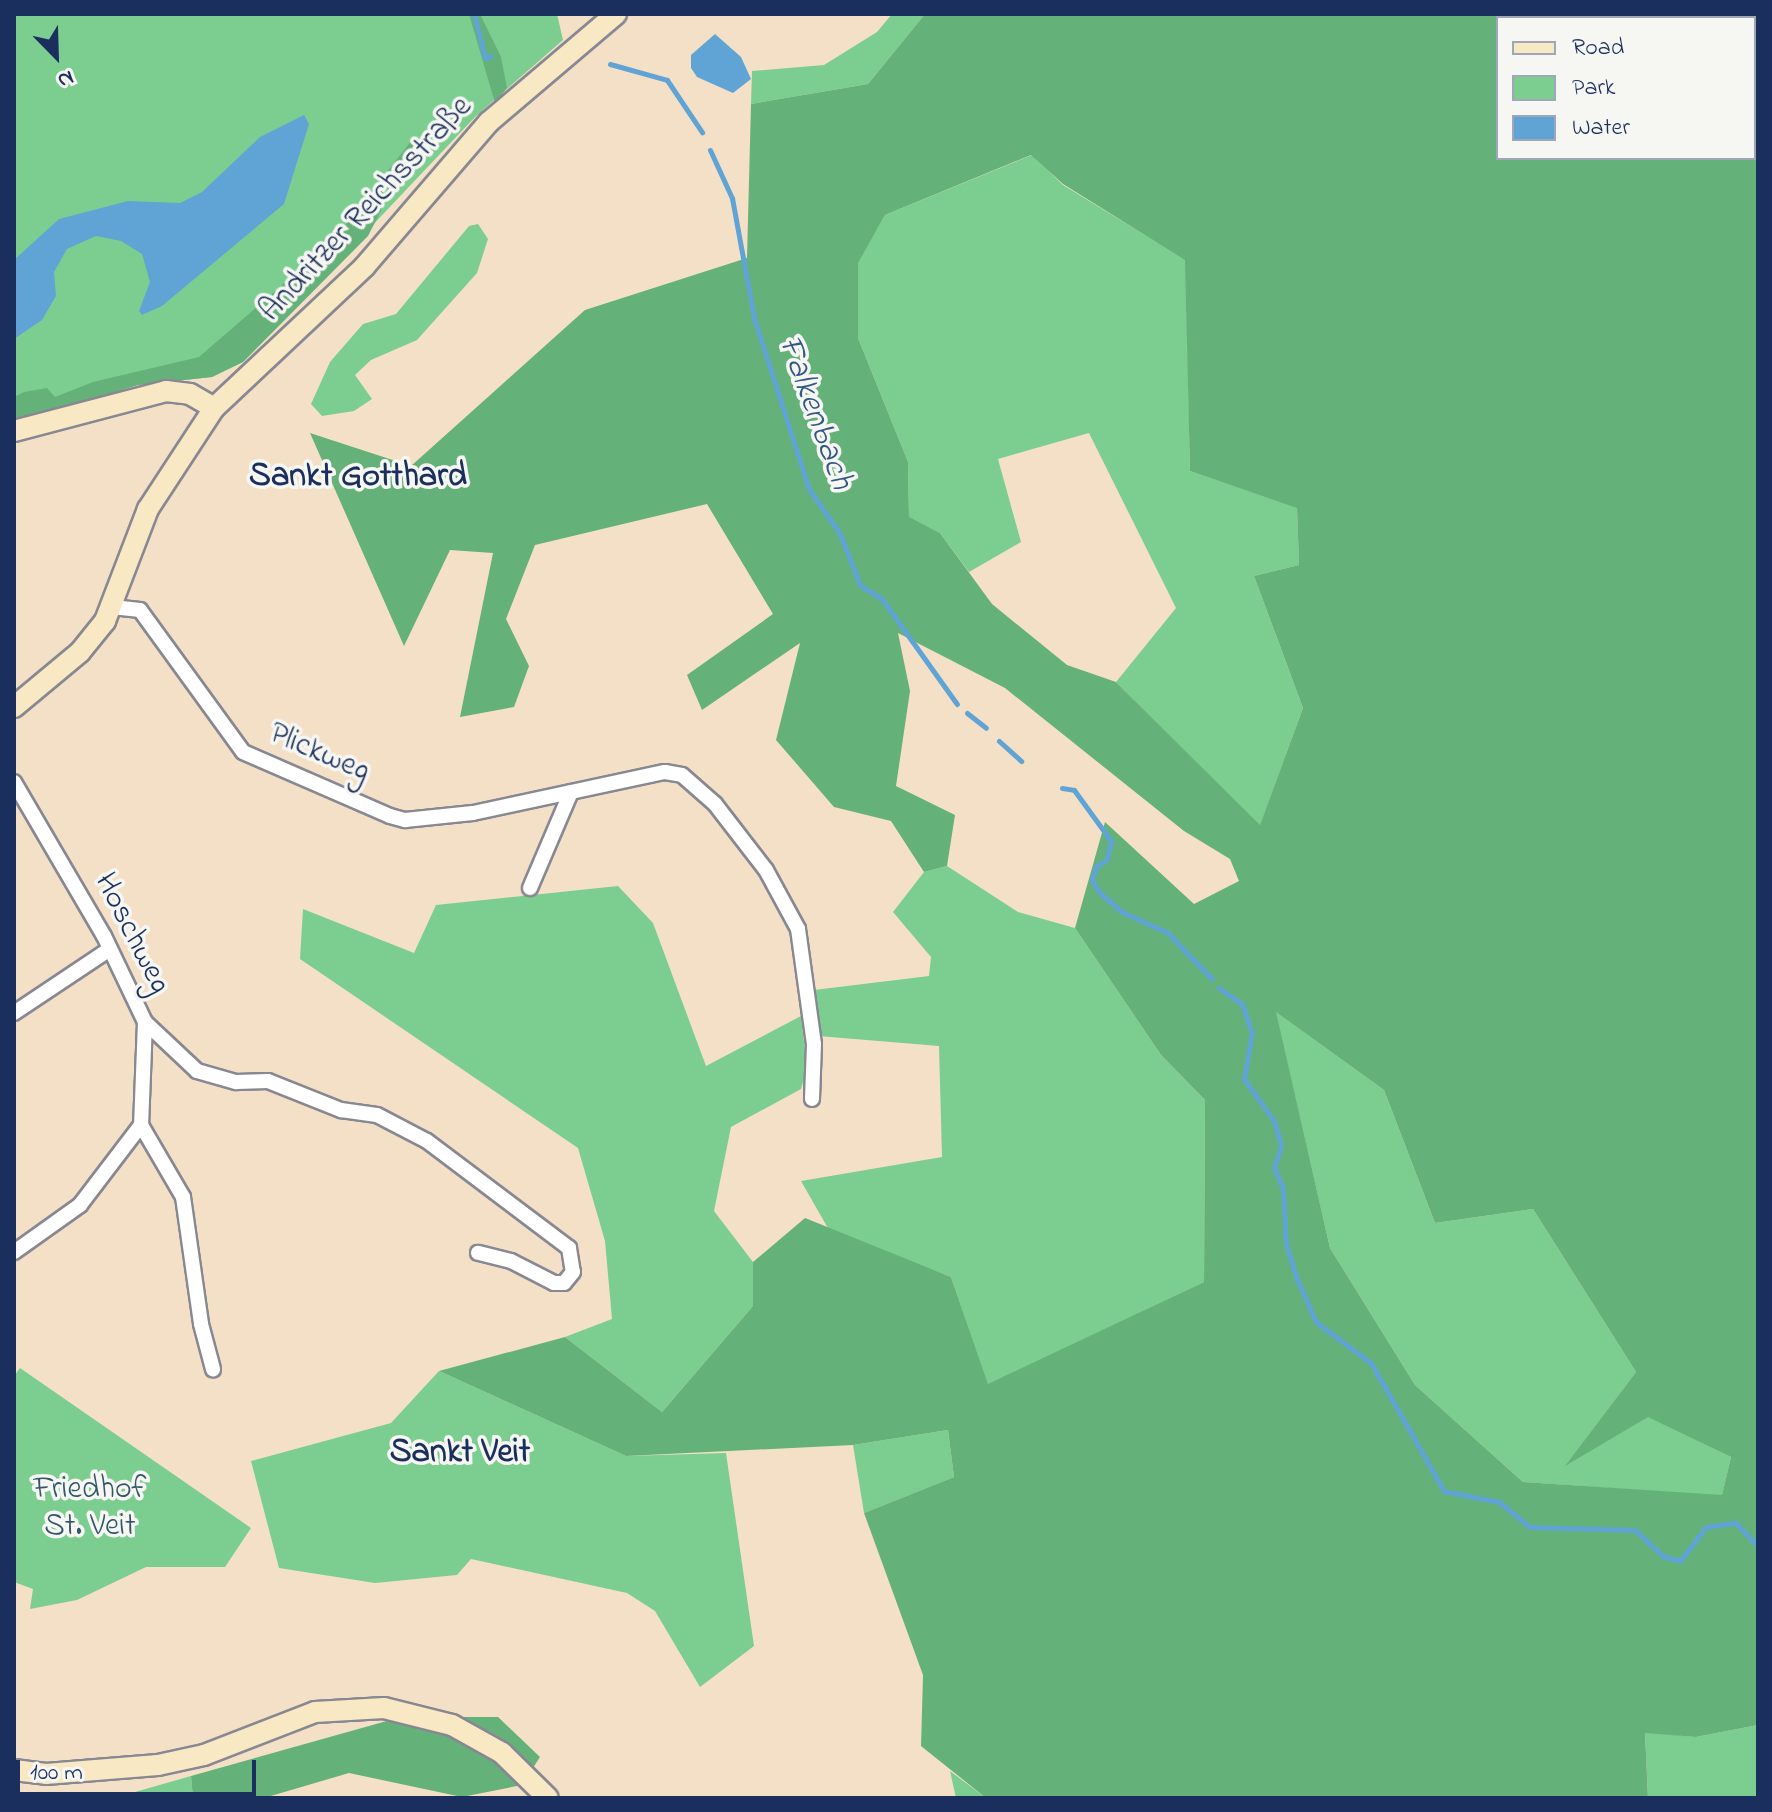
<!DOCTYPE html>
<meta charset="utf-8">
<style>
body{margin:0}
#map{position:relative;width:1772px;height:1812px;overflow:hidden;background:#f4e0c7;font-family:"Indie Flower",sans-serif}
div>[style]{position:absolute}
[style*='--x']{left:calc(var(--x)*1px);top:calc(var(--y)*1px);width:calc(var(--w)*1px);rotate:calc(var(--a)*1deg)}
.green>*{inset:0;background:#7cce90}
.forest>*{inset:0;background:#65b17a}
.water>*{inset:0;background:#60a4d5}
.stream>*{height:5px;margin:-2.5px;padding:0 2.5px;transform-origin:2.5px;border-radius:2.5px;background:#60a4d5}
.roads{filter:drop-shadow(2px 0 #888892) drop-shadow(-2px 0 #888892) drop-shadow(0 2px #888892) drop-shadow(0 -2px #888892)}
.street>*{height:14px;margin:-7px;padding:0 7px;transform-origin:7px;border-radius:7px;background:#fff}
.secondary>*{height:20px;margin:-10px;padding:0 10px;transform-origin:10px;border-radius:10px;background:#f8e8c3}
span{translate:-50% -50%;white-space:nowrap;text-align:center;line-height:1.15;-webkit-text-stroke:7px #f6f6f2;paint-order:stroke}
.street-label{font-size:32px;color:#1b2f5e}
.park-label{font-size:32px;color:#33576a}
.water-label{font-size:34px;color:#335888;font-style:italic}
.neighbourhood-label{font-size:34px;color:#1b2f5e;font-weight:700}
.frame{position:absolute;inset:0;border:16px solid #1b2f5e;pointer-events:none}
.legend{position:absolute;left:1496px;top:16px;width:260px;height:144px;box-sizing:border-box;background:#f6f6f2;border:2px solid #9ea6b7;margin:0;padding:10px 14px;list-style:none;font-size:24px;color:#1b2f5e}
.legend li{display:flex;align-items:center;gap:16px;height:40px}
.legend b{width:40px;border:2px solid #9ea6b7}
.north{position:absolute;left:16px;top:16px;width:80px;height:80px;-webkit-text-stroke:6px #f6f6f2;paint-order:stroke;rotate:157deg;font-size:22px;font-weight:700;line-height:32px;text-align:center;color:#1b2f5e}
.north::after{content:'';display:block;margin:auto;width:28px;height:36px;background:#1b2f5e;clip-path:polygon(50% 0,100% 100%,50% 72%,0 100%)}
.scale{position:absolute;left:16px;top:1760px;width:240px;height:36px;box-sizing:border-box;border:4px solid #1b2f5e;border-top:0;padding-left:10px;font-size:24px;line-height:28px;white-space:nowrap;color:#1b2f5e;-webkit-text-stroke:6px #f6f6f2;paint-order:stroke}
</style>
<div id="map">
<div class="green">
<div style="clip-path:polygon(14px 14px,557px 14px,563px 40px,476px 116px,243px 362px,212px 377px,138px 385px,14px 423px)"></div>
<div style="clip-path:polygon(892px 14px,925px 14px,868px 84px,751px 104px,752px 71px,824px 65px,877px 32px)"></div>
<div style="clip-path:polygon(1032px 155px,1063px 185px,1186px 260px,1190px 471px,1297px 507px,1299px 565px,1254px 576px,1303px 708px,1260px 826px,1116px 682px,1176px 608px,1089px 433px,998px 459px,1021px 542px,969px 572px,940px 533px,909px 518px,908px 462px,858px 338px,857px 263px,885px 215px)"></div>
<div style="clip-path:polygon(478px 224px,488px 239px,477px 273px,417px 340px,371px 360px,355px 375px,372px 399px,354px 411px,322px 416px,311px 404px,330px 362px,363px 324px,396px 314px,469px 226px)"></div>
<div style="clip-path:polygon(947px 866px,1018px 912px,1075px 928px,1161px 1055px,1205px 1100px,1204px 1282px,988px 1385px,951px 1277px,829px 1230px,801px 1181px,942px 1157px,939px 1046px,818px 1036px,814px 990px,929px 976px,931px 957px,893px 912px,924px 872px)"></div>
<div style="clip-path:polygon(618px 886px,653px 923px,706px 1066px,801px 1016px,807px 1067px,801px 1089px,731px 1127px,714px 1211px,753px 1262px,753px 1306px,662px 1412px,565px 1337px,612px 1319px,605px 1241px,578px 1148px,300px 959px,303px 909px,414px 953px,436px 905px)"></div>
<div style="clip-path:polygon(1275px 1011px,1384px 1090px,1435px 1223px,1533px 1209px,1636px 1372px,1567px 1464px,1648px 1416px,1731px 1457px,1722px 1496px,1523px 1482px,1415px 1385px,1330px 1248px)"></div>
<div style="clip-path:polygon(20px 1368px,251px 1528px,225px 1567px,146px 1567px,77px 1600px,30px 1609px,33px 1589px,14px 1582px,14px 1376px)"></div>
<div style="clip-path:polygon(439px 1371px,626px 1456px,726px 1453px,754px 1646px,700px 1687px,655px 1611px,627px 1593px,471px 1559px,457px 1575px,375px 1583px,279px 1568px,251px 1461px,391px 1423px)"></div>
<div style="clip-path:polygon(948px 1430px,954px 1477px,864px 1513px,853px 1445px)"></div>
<div style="clip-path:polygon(1758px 1725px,1758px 1798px,1648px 1798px,1645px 1732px,1696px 1737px)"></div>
<div style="clip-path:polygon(950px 1771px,986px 1798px,956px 1798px)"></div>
<div style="clip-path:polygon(191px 1776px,193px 1798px,114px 1798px)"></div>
</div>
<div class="forest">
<div style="clip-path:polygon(469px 14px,480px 14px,501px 57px,507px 88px,495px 103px)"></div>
<div style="clip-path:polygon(evenodd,925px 14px,1758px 14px,1758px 1725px,1696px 1737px,1645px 1733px,1648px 1798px,986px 1798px,921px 1746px,923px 1675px,864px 1513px,954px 1477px,948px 1430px,853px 1445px,626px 1456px,439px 1371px,565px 1337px,662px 1412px,753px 1306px,753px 1262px,805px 1218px,951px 1277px,988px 1384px,1204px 1282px,1205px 1100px,1161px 1055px,1075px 928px,1105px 822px,1194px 904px,1239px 881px,1230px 859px,1184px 831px,1005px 688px,898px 633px,910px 691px,896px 786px,955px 815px,947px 866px,924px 872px,891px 821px,834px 807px,776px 740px,800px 643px,702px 710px,687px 675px,773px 614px,707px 504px,535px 545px,506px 619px,529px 666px,514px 707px,460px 717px,493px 553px,450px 550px,404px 646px,310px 433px,411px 466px,585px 310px,747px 258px,751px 104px,868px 84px,925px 14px,1498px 18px,1754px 18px,1754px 158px,1498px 158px,1498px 18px,925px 14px,1031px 155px,1063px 184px,1185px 260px,1190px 471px,1297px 508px,1299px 565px,1254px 576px,1303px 708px,1260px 825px,1116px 682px,1067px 665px,992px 604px,940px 533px,909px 517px,908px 462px,858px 338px,858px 263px,885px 215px,1031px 155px,925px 14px,1276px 1012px,1384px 1090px,1435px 1223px,1533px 1209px,1636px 1372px,1565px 1466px,1648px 1417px,1731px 1457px,1722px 1495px,1523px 1482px,1415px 1385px,1330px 1248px,1276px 1012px)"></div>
<div style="clip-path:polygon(412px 140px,420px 156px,392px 189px,368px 236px,243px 362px,212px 377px,138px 385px,14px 423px,14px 397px,24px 392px,47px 388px,55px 397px,93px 382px,199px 357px,332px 242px)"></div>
<div style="clip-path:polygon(401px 1717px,498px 1717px,540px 1757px,522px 1785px,462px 1797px,349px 1773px,264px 1798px,193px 1798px,191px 1776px)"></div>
</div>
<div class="water">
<div style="clip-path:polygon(715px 34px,741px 57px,751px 79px,733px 93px,697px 77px,691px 68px,691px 55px)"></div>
<div style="clip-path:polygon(304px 115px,309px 124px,284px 204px,162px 306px,142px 315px,139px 311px,150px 282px,142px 254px,121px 241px,96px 236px,67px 249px,54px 272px,56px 296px,42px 320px,14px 339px,14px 260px,59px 219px,128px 201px,180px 203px,202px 192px,260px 137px)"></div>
</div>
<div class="stream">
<div style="--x:474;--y:14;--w:45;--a:76"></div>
<div style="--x:485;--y:58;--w:6;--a:-18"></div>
<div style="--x:610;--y:64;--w:59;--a:15.7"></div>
<div style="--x:667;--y:80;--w:63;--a:56.1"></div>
<div style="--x:710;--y:150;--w:53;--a:65.4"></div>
<div style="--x:732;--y:198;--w:122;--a:79.6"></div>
<div style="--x:754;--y:318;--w:180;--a:72.2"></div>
<div style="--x:809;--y:489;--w:55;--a:55.4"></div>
<div style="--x:840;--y:534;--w:55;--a:68.6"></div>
<div style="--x:860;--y:585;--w:26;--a:32"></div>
<div style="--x:882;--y:599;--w:129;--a:54.5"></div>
<div style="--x:967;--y:713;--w:24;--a:38"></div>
<div style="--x:999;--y:741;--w:30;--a:42"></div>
<div style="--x:1062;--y:788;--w:12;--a:9"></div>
<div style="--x:1074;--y:790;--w:63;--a:54"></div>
<div style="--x:1111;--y:841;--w:18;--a:103"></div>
<div style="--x:1107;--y:859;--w:14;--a:144"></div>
<div style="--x:1096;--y:867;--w:14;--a:107"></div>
<div style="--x:1092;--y:880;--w:14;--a:60"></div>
<div style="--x:1099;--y:892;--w:30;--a:41"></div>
<div style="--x:1122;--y:912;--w:49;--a:24"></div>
<div style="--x:1167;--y:932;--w:65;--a:46.2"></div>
<div style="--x:1219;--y:988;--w:28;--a:35"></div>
<div style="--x:1242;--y:1004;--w:31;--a:71"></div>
<div style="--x:1252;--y:1033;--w:47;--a:99.9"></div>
<div style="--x:1244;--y:1079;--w:52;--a:54.5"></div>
<div style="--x:1274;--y:1121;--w:26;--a:74"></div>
<div style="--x:1281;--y:1146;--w:22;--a:108"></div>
<div style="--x:1274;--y:1167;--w:24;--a:68"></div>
<div style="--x:1283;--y:1189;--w:55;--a:86.9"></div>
<div style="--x:1286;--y:1244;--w:37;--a:73"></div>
<div style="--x:1297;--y:1279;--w:47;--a:66.2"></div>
<div style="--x:1316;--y:1322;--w:69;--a:36.7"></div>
<div style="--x:1371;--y:1363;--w:147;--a:60.3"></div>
<div style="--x:1444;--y:1491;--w:56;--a:11.3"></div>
<div style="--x:1499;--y:1502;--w:40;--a:39"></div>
<div style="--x:1530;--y:1527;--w:105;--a:1.6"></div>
<div style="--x:1635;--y:1530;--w:38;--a:43"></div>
<div style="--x:1663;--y:1556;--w:18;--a:16"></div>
<div style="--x:1680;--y:1561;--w:43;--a:-52.6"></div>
<div style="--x:1706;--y:1527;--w:30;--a:-8"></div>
<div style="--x:1736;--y:1523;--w:33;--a:47"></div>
</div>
<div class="roads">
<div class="street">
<div style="--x:112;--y:607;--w:28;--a:6"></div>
<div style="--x:140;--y:610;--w:175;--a:54"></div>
<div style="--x:243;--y:752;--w:160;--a:23.5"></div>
<div style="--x:390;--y:816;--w:16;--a:15"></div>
<div style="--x:405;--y:820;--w:68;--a:-5.9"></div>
<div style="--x:473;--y:813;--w:196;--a:-12.1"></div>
<div style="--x:665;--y:772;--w:17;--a:10"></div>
<div style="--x:682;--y:775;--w:44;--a:41.3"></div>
<div style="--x:715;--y:804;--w:83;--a:52.3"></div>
<div style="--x:766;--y:870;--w:67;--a:61.5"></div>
<div style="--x:798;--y:929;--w:116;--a:82.1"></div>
<div style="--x:814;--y:1044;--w:55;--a:92.1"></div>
<div style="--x:14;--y:782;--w:178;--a:59.7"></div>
<div style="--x:104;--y:936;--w:95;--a:64.5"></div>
<div style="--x:145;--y:1022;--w:103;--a:92.2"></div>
<div style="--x:141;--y:1125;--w:101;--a:127.3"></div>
<div style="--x:80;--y:1205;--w:81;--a:144.5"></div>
<div style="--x:530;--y:888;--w:104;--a:-66.9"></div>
<div style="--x:14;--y:1013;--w:115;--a:-33.7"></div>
<div style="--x:145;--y:1022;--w:71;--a:43.3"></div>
<div style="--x:197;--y:1071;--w:41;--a:15.8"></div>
<div style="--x:236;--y:1082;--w:32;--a:-2"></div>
<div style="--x:268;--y:1081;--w:79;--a:21.7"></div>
<div style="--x:341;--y:1110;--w:36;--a:8"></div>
<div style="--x:377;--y:1115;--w:56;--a:27.5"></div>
<div style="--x:427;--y:1141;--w:178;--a:37"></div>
<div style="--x:569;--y:1248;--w:24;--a:81"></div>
<div style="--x:573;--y:1272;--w:14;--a:129"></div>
<div style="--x:564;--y:1283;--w:10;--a:180"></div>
<div style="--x:554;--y:1283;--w:48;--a:-152.9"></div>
<div style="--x:511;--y:1261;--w:34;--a:-166"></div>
<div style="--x:141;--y:1125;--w:83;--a:59.7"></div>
<div style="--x:183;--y:1197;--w:128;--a:81.9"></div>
<div style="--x:201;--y:1324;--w:47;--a:75.1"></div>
</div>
<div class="secondary">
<div style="--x:14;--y:431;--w:157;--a:-14.7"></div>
<div style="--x:166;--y:391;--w:24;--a:7"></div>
<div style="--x:190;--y:394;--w:28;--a:30"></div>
<div style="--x:14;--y:707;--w:86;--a:-39.8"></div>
<div style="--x:80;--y:652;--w:40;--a:-51"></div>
<div style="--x:105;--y:621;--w:120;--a:-69"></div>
<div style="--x:148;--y:509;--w:121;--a:-56.8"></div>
<div style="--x:214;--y:408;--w:207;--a:-43.2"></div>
<div style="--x:365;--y:266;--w:190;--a:-49.3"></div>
<div style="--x:489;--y:122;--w:167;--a:-40.4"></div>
<div style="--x:14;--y:1770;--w:32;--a:7"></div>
<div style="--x:46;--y:1774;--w:112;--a:-4.6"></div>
<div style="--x:158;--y:1765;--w:47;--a:-12.3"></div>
<div style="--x:204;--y:1755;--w:119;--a:-21.2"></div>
<div style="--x:315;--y:1712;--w:69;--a:-3.3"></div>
<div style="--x:384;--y:1708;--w:70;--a:14"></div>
<div style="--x:452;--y:1725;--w:57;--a:29.2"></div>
<div style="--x:502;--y:1753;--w:64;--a:44.4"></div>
</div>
</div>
<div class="street-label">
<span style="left:367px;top:210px;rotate:-47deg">Andritzer Reichsstraße</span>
<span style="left:319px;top:754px;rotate:23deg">Plickweg</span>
<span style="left:131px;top:934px;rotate:63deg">Hoschweg</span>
</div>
<div class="park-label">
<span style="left:90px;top:1509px">Friedhof<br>St. Veit</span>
</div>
<div class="water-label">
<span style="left:814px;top:413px;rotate:70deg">Falkenbach</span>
</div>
<div class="neighbourhood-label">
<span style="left:358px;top:478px">Sankt Gotthard</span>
<span style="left:460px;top:1454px">Sankt Veit</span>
</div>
<div class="frame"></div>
<ul class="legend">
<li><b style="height:10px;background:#f8e8c3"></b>Road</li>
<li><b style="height:22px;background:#7cce90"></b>Park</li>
<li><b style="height:22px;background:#60a4d5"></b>Water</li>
</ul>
<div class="north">N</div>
<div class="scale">100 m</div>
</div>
